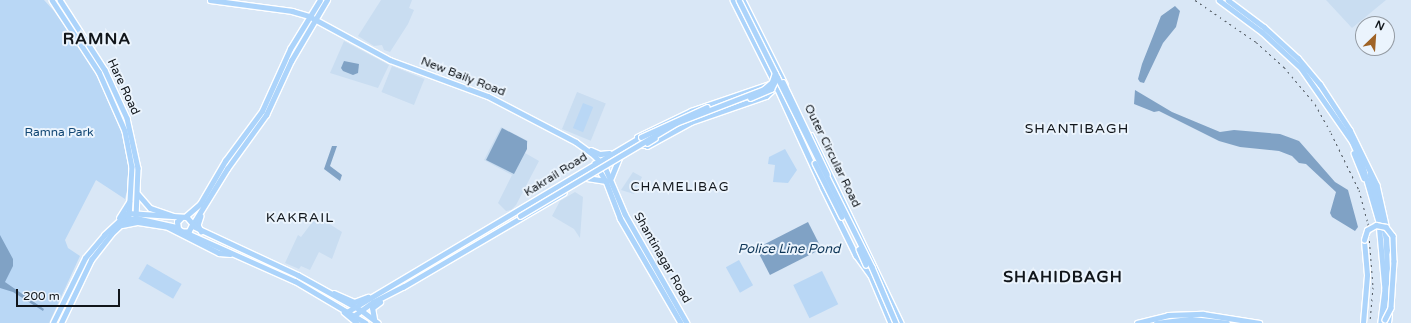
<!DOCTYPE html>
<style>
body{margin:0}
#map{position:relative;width:1411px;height:323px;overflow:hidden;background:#d9e7f6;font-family:"Varela Round",sans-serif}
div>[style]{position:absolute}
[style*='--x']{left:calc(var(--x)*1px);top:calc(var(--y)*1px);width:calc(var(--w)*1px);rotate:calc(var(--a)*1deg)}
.built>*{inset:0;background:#c9ddf1;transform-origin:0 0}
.green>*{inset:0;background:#b9d7f5;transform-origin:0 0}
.water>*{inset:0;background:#80a2c5;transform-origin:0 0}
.roads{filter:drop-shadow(1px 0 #fff) drop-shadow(-1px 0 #fff) drop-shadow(0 1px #fff) drop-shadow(0 -1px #fff)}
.major>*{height:4.5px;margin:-2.25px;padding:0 2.25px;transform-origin:2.25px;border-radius:2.25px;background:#acd4fb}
.rail>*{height:1px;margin-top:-0.5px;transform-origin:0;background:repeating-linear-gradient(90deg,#505860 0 2px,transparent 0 6px)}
.bridges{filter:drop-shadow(1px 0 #fff) drop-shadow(-1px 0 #fff) drop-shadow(0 1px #fff) drop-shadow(0 -1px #fff)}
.major-bridge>*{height:4.5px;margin:-2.25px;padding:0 2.25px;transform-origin:2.25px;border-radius:2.25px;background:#acd4fb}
span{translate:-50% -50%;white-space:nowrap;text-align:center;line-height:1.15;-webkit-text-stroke:4px #ebf4fd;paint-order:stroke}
.street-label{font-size:12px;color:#11161b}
.park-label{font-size:12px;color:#124774}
.neighbourhood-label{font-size:13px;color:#11161b;letter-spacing:1px}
.water-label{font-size:13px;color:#0c3456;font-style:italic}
.quarter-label{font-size:14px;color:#11161b;letter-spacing:1px}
.district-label{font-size:16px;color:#11161b;font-weight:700;letter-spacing:1px}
.north{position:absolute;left:1355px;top:16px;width:40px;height:40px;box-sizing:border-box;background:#ebf4fd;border:1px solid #949ba3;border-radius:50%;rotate:25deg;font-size:11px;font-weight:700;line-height:16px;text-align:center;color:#11161b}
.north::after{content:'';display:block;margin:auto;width:14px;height:18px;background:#9f6326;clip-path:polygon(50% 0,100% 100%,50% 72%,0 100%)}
.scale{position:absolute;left:16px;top:289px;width:104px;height:18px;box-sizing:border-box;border:2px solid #11161b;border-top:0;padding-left:5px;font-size:12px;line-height:14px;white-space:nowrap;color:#11161b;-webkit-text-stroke:3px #ebf4fd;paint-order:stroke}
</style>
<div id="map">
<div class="built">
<div style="clip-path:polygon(381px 0,412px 0,409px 8px,414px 10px,408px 24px,390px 52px,384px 50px,382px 45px,374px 46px,358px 36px)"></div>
<div style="clip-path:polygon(1326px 0,1386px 0,1352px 28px)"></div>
<div style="clip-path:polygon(344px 41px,389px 65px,378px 88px,330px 73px)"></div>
<div style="left:392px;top:66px;width:35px;height:28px;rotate:22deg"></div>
<div style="left:577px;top:92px;width:31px;height:40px;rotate:22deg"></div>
<div style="clip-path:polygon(501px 127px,528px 141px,525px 153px,539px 161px,516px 205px,511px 210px,506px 211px,498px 203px,512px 175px,484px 160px)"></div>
<div style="clip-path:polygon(633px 172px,642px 177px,634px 194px,621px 190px)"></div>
<div style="clip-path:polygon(575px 192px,583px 197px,580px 238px,574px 229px,552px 216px,560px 201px)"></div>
<div style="clip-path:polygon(317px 216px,342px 232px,332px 259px,319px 252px,310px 270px,301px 266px,299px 269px,285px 263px,298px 235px,301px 237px)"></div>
</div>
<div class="green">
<div style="clip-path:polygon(0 0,44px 0,54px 11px,97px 73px,122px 131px,129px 162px,130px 177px,125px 199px,96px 180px,65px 240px,68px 248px,80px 256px,49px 323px,0 323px)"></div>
<div style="left:583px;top:103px;width:11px;height:27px;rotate:22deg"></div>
<div style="clip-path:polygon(785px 149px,797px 170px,788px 183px,773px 182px,775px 165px,768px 164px,769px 157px)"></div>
<div style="left:739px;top:260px;width:29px;height:15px;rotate:61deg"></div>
<div style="left:147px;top:264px;width:40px;height:17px;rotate:30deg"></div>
<div style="left:822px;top:271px;width:37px;height:32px;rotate:64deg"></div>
</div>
<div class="water">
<div style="clip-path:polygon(1175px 6px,1180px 11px,1176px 27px,1163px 43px,1144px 83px,1140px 82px,1138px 79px,1142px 64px,1161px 16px)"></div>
<div style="clip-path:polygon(344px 61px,359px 64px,358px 73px,353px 75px,343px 71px,341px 68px)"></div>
<div style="clip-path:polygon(1135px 90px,1172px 112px,1220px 132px,1234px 130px,1280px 134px,1299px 141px,1335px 182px,1348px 190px,1358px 227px,1355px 231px,1332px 217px,1330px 213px,1336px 192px,1306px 164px,1299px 163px,1292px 156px,1279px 151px,1240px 147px,1219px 141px,1159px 111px,1154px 112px,1134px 104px)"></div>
<div style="clip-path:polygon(502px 128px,527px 141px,527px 149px,514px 174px,486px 160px)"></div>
<div style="clip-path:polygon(332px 146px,337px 146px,330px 166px,342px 175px,340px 181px,324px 169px)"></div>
<div style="left:808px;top:222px;width:30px;height:58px;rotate:63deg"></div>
<div style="clip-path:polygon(0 235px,13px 259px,13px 266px,5px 282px,44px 309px,43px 311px,13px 292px,0 288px)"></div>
</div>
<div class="roads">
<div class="major">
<div style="--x:52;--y:0;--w:86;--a:56.9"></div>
<div style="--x:99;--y:72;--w:64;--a:66.2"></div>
<div style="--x:125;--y:131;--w:36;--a:79"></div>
<div style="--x:132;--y:166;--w:52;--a:93.3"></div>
<div style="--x:60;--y:0;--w:83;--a:57.3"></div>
<div style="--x:105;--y:70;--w:53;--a:65.4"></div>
<div style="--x:127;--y:118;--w:51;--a:77.6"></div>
<div style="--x:138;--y:168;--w:50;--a:92.3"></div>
<div style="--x:210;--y:0;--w:83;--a:7.6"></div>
<div style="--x:292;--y:11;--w:18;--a:16"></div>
<div style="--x:309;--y:16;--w:92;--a:28.5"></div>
<div style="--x:390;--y:60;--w:104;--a:20.2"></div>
<div style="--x:488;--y:96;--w:99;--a:27.6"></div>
<div style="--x:576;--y:142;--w:22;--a:36"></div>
<div style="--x:594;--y:155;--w:16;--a:47"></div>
<div style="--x:605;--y:167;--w:51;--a:66.9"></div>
<div style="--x:625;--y:214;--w:125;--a:60.4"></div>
<div style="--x:733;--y:0;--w:93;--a:63.2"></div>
<div style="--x:775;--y:83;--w:115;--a:65.4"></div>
<div style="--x:823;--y:188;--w:75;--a:63.8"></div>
<div style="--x:856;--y:255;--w:24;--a:54"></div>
<div style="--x:743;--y:0;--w:94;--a:63.4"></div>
<div style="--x:1219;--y:0;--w:54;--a:36.7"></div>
<div style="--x:1262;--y:32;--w:53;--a:42.7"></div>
<div style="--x:1301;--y:68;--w:89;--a:55.1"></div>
<div style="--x:1352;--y:141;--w:24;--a:66"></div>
<div style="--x:1362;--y:163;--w:61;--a:73.9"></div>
<div style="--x:1379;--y:222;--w:67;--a:84.9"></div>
<div style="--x:1385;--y:289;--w:34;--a:97"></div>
<div style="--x:1228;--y:0;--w:45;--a:36.9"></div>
<div style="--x:1264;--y:27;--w:46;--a:42.4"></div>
<div style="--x:1298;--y:58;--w:34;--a:50"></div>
<div style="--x:1320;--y:84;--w:55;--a:56.9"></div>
<div style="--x:1350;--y:130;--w:61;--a:63.9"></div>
<div style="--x:1377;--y:185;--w:69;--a:77.4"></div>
<div style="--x:811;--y:135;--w:208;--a:64.4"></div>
<div style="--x:637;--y:137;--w:60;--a:-25.7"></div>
<div style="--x:691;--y:111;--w:83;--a:-18.9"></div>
<div style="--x:640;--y:146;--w:7;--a:0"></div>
<div style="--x:647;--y:146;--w:50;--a:-28.6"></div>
<div style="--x:691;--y:122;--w:79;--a:-19.1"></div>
<div style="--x:766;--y:96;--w:16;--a:-43"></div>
<div style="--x:591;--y:150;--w:10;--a:24"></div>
<div style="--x:600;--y:154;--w:9;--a:-6"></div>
<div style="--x:1354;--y:153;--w:27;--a:68"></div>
<div style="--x:595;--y:163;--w:21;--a:59"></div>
<div style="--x:606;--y:181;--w:40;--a:69"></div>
<div style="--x:620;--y:218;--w:121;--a:59.8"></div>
<div style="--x:1370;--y:174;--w:65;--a:75.7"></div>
<div style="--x:1386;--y:237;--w:44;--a:87.4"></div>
<div style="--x:1388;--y:281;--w:35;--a:93"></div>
<div style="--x:587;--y:178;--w:19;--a:9"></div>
<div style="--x:611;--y:178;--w:22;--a:-68"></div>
<div style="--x:138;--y:194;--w:18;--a:49"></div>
<div style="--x:150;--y:208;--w:24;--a:19"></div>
<div style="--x:201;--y:216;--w:9;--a:108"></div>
<div style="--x:198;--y:225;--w:7;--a:63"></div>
<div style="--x:185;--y:217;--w:20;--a:-41"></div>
<div style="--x:200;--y:204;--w:50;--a:-59.8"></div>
<div style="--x:225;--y:161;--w:62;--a:-53.5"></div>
<div style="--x:262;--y:111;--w:68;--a:-65.7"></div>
<div style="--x:290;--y:49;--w:57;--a:-58.5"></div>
<div style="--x:119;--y:218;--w:19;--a:-58"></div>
<div style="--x:193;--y:224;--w:65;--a:-58.3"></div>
<div style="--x:227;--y:169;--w:67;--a:-54.2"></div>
<div style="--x:266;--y:115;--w:60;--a:-65.2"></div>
<div style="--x:291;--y:61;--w:71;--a:-59.5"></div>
<div style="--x:122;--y:225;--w:16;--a:-11"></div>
<div style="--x:138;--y:222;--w:30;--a:9"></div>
<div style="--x:168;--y:227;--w:57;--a:27"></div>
<div style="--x:219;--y:253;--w:11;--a:5"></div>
<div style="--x:193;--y:226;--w:116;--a:25"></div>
<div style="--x:298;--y:275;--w:72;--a:29.1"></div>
<div style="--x:361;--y:310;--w:21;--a:37"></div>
<div style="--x:187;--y:233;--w:118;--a:24"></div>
<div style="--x:295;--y:281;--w:82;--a:30.6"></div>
<div style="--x:869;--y:271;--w:56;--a:67.1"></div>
<div style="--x:334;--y:293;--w:22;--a:24"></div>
<div style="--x:354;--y:302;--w:15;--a:-20"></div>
<div style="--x:344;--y:312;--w:17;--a:40"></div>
<div style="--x:347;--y:312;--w:342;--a:-30.8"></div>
<div style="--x:355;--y:315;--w:22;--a:-36"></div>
<div style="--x:373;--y:302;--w:34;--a:-27"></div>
<div style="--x:403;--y:287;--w:186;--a:-30.4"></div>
<div style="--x:374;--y:319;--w:11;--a:-100"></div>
<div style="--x:372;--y:308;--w:10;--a:-37"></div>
<div style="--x:53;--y:323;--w:72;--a:-63.8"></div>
<div style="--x:85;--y:258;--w:30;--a:-50"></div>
<div style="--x:104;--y:235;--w:33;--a:-43"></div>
<div style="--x:128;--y:213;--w:59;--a:3.9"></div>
<div style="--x:187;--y:217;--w:9;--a:49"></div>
<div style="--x:193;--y:224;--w:9;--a:117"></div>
<div style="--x:189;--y:232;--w:7;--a:180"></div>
<div style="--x:182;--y:232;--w:5;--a:-143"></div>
<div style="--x:178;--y:229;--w:7;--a:-98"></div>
<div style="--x:177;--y:222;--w:6;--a:-45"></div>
<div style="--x:61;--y:323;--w:70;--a:-64.5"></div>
<div style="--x:91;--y:260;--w:33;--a:-52"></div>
<div style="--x:111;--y:234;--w:21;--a:-43"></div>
<div style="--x:126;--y:220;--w:10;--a:-11"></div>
<div style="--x:136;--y:218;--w:42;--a:12.4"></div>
<div style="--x:1137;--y:323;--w:32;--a:-14"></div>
<div style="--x:1168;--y:315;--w:35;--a:-2"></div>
<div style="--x:1203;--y:314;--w:57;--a:9.1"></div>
<div style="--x:1156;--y:323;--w:35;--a:-7"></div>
<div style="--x:1191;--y:319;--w:36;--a:6"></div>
<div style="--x:1176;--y:323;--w:33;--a:0"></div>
<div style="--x:1363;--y:323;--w:48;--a:-85.2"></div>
<div style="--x:1367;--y:275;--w:35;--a:-95"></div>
<div style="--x:1388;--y:323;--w:10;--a:-84"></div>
</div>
</div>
<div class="rail">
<div style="--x:1195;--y:0;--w:74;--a:34.5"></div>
<div style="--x:1256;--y:42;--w:38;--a:42"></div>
<div style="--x:1284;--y:67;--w:48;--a:50"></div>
<div style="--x:1315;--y:104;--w:33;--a:61"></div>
<div style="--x:1331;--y:133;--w:64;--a:63.8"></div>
<div style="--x:1359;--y:190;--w:34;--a:75"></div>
<div style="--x:1368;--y:223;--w:64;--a:85.5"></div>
<div style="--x:1373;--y:287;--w:36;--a:95"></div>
</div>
<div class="bridges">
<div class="major-bridge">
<div style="--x:739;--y:0;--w:298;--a:63.5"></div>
<div style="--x:872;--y:267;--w:61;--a:66.8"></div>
<div style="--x:783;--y:82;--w:102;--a:64.4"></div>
<div style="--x:750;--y:98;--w:23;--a:-23"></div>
<div style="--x:771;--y:89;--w:13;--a:-63"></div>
<div style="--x:641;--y:137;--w:72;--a:-24.4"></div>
<div style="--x:647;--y:143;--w:9;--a:-32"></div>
<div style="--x:815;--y:163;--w:60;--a:63.4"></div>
<div style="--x:520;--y:216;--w:182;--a:-30.8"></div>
<div style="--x:676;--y:123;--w:94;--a:-21.1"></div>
<div style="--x:764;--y:89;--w:11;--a:-41"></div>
<div style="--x:772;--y:82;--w:9;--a:-72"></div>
<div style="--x:1364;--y:240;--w:10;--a:-73"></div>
<div style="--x:1367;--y:230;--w:10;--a:-29"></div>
<div style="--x:1376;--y:225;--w:10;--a:11"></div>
<div style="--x:1386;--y:227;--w:11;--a:52"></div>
<div style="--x:1393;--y:236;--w:25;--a:88"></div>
<div style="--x:1394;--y:261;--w:47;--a:93.7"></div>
<div style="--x:1391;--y:308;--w:13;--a:117"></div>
<div style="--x:859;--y:249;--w:17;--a:66"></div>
</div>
</div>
<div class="street-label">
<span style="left:463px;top:77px;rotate:21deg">New Baily Road</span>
<span style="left:123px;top:87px;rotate:65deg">Hare Road</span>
<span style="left:832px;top:156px;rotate:64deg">Outer Circular Road</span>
<span style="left:556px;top:175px;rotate:-32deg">Kakrail Road</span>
<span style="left:662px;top:258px;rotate:60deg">Shantinagar Road</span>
</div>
<div class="park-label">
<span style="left:59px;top:133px">Ramna Park</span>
</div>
<div class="neighbourhood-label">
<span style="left:680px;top:187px">CHAMELIBAG</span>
</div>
<div class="water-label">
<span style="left:789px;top:249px">Police Line Pond</span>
</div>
<div class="quarter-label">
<span style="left:1077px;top:129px">SHANTIBAGH</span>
<span style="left:300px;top:218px">KAKRAIL</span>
</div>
<div class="district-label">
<span style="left:97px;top:39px">RAMNA</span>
<span style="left:1063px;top:277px">SHAHIDBAGH</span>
</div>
<div class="north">N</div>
<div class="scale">200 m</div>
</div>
